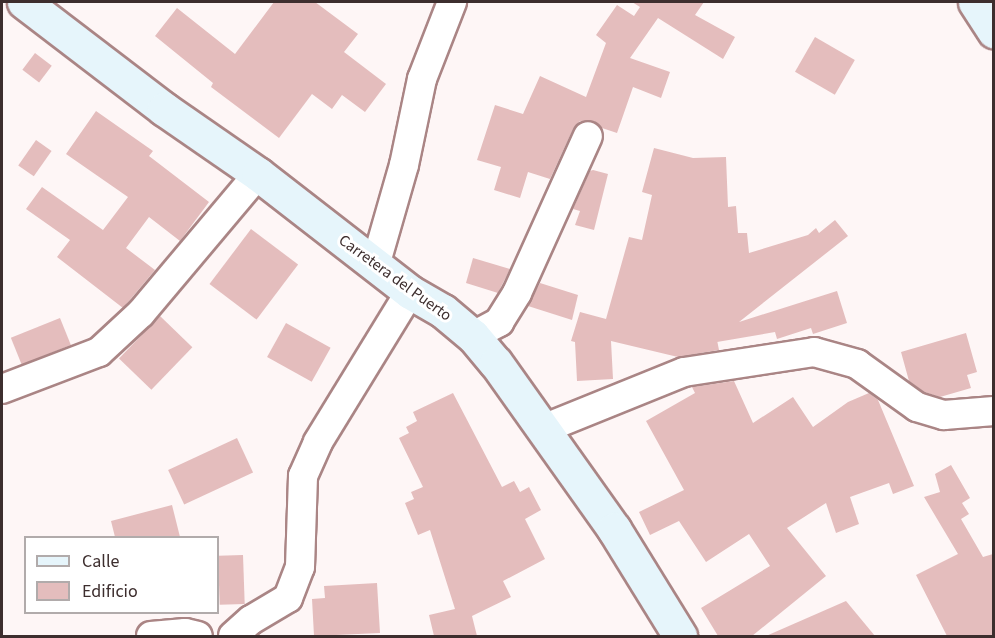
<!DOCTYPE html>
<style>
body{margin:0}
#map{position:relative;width:995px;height:638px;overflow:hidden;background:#fef6f6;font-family:"Source Sans 3",sans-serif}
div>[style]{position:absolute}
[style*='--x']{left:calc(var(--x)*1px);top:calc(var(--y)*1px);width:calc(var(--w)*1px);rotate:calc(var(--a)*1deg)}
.building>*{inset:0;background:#e4bdbd;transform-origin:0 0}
.roads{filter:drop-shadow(2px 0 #aa8585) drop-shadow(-2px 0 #aa8585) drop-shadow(0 2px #aa8585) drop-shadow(0 -2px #aa8585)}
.street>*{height:28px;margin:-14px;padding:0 14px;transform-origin:14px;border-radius:14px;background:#fff}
.secondary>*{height:33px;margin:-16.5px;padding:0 16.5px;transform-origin:16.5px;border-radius:16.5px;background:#e6f5fb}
span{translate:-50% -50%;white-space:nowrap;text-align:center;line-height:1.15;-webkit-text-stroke:6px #fff;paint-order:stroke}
.street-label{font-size:16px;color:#3d2e2e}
.frame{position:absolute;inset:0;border:3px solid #3d2e2e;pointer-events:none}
.legend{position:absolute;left:24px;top:536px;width:195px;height:78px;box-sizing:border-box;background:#fff;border:2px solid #b1abab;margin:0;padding:8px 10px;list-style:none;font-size:18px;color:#3d2e2e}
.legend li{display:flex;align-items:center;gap:12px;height:30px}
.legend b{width:30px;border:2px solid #b1abab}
</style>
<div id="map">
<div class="building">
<div style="clip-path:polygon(274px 2px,315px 2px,358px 34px,344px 52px,386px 84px,365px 112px,342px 95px,332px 109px,312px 94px,279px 138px,211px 87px,213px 83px,155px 36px,177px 8px,235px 54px)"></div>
<div style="clip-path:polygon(632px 2px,704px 2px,695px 15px,735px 37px,723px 59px,658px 18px,630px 58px,670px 72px,661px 98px,633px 87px,617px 133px,602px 128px,594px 121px,580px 121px,573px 129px,550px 179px,528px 172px,520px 198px,494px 190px,501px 167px,477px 160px,495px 105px,523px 114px,540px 76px,586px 97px,606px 43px,596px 35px,617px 5px,634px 16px,640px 7px)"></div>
<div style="left:815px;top:37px;width:46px;height:40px;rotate:30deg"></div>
<div style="left:35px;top:53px;width:21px;height:21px;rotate:37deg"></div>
<div style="clip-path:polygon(96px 111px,153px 151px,149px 156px,209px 202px,180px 241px,149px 217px,126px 248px,155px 270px,123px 308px,57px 257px,70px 240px,26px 209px,42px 187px,103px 230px,128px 197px,66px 154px)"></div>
<div style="left:36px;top:140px;width:19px;height:31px;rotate:35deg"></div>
<div style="clip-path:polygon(654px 148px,693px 158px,726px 157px,728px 207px,736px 206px,738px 233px,747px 233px,749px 253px,808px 235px,816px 228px,819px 233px,835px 220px,848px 236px,739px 322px,837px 291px,847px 323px,813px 334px,811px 328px,777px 339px,775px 332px,717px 342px,717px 340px,719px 350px,678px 357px,611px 341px,613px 379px,577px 381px,575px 342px,571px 341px,580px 312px,606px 319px,629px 237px,642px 240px,652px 195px,642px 192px)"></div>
<div style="clip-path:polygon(593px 170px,608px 174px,594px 230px,575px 225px,580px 211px,573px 209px,590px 171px)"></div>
<div style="left:251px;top:229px;width:59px;height:69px;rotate:37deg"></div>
<div style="clip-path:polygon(473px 258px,510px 269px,498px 293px,466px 283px)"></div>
<div style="clip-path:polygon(540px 283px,578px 295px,572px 320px,528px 306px)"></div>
<div style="left:160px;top:316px;width:45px;height:59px;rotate:44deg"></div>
<div style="left:60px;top:318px;width:29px;height:53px;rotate:68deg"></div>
<div style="left:286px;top:323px;width:51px;height:39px;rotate:29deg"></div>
<div style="clip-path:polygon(966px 333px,977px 372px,967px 375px,971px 388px,940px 397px,924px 392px,909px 381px,901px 352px)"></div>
<div style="clip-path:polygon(734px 381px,753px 423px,793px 397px,813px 427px,848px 402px,869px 393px,878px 400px,914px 486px,893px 494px,889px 483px,850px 497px,859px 524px,836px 533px,826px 503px,787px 528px,826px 576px,752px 636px,718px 636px,701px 608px,770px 566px,749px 534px,706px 562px,679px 521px,650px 535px,639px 512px,684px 490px,646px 421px,695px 393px,692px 387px)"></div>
<div style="clip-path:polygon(453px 393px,502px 487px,514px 481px,520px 492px,529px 487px,541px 510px,525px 519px,545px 559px,503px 581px,511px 597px,472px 616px,477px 636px,434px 636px,429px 615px,455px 609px,430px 530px,418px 535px,405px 503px,414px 499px,411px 492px,423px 487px,399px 438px,409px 433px,406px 427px,417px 421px,413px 412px)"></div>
<div style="left:237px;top:438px;width:38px;height:76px;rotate:65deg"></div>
<div style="clip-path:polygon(951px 465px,970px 498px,962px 503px,969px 514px,961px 519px,983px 557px,993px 554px,993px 636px,947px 636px,916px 575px,958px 554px,924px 497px,940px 492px,935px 474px)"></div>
<div style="clip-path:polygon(172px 505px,180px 537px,115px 537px,111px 521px)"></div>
<div style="left:243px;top:555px;width:49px;height:25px;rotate:88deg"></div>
<div style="clip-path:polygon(377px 583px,380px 633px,314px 636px,312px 599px,325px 598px,324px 586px)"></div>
<div style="clip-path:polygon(846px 601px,875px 636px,766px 636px)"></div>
</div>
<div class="roads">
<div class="street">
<div style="--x:375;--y:266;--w:105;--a:-74"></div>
<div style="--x:404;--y:165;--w:88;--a:-78.2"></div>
<div style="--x:422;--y:79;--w:83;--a:-68.7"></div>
<div style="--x:473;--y:336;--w:30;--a:-28"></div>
<div style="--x:499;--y:322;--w:34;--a:-58"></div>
<div style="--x:517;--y:293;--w:172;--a:-65.7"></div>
<div style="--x:2;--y:389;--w:104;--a:-20.9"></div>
<div style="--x:99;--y:352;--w:57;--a:-42.9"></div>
<div style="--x:141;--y:313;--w:182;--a:-49.9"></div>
<div style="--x:543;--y:429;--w:152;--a:-22"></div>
<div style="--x:684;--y:372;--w:132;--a:-8.7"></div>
<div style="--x:814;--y:352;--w:45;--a:15.6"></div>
<div style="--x:857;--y:364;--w:74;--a:35.6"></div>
<div style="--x:917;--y:407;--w:28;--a:17"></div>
<div style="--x:944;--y:415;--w:50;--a:-4.6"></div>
<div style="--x:151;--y:636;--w:34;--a:-5"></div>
<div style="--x:185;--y:633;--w:13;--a:13"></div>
<div style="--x:233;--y:636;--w:24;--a:-42"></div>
<div style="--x:251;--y:620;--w:43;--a:-30.7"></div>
<div style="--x:288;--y:598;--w:33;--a:-69"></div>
<div style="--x:300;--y:567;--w:91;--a:-88.1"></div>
<div style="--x:303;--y:476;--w:37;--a:-66"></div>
<div style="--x:318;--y:442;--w:176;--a:-58.5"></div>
</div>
<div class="secondary">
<div style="--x:24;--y:2;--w:176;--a:37.4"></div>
<div style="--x:164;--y:109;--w:114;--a:34.7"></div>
<div style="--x:258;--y:174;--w:192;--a:37.8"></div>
<div style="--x:410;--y:292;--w:38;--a:30"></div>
<div style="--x:443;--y:311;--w:39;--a:40"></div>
<div style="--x:473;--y:336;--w:35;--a:50"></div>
<div style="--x:496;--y:363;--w:204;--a:54.6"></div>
<div style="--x:614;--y:529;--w:126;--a:58.3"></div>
<div style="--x:975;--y:2;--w:35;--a:57"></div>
</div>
</div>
<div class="street-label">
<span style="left:395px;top:278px;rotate:36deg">Carretera del Puerto</span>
</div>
<div class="frame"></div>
<ul class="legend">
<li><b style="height:8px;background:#e6f5fb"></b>Calle</li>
<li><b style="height:16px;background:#e4bdbd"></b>Edificio</li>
</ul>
</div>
